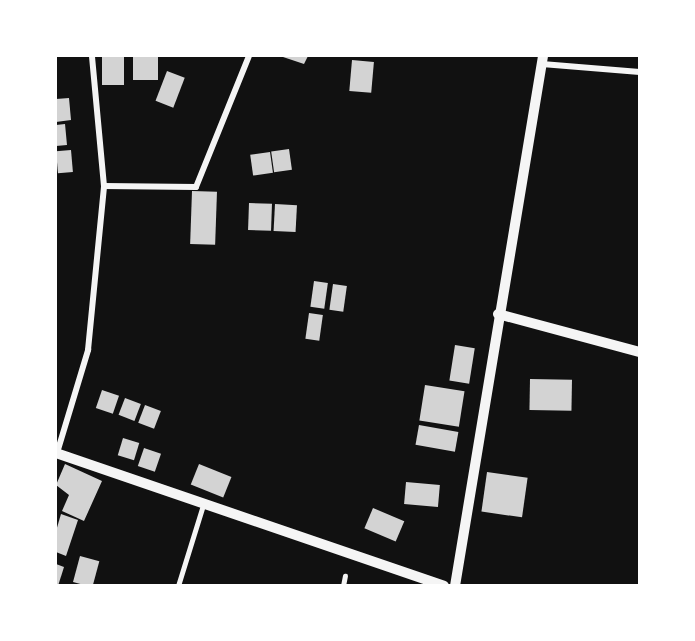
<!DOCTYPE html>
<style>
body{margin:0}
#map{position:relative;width:695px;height:641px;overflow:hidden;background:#111;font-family:Commissioner,sans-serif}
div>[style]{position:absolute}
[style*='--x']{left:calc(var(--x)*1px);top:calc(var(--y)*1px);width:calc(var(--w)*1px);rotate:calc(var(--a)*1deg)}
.building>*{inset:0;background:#d3d3d3;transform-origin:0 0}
.service>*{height:4.5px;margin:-2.25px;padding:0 2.25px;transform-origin:2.25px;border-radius:2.25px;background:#f5f5f5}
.minor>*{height:6px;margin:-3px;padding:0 3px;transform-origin:3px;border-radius:3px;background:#f5f5f5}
.tertiary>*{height:10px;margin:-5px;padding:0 5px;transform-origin:5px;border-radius:5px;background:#f5f5f5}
span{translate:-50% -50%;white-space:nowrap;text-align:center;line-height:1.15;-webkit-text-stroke:5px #fff;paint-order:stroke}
.frame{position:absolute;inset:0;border:57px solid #fff;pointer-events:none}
</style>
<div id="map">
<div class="building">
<div style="left:102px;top:56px;width:22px;height:29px"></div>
<div style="left:133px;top:56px;width:25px;height:24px"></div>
<div style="clip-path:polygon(280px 56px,308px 56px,304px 64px)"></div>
<div style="left:352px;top:60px;width:22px;height:31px;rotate:5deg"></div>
<div style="left:167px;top:71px;width:19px;height:32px;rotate:21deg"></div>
<div style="clip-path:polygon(69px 98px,71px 120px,56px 122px,56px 99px)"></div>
<div style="clip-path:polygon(65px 124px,67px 145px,56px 146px,56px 125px)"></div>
<div style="left:289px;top:149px;width:21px;height:18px;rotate:82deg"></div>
<div style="left:71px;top:150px;width:22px;height:15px;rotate:85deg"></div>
<div style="left:270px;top:152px;width:21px;height:20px;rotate:82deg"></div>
<div style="left:192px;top:191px;width:25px;height:53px;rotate:2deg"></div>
<div style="left:249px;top:203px;width:23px;height:27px;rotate:2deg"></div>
<div style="left:275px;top:204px;width:22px;height:27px;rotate:3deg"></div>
<div style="left:314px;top:281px;width:14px;height:26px;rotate:8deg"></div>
<div style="left:333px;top:284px;width:14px;height:26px;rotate:8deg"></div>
<div style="left:309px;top:313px;width:14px;height:26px;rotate:8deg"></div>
<div style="left:455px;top:345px;width:20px;height:36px;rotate:9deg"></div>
<div style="left:530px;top:379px;width:42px;height:31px;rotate:1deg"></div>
<div style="left:425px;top:385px;width:40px;height:36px;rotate:9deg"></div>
<div style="left:102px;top:390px;width:18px;height:19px;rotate:19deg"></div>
<div style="left:125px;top:398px;width:17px;height:18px;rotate:21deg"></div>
<div style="left:145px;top:405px;width:17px;height:19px;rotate:21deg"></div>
<div style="left:419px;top:425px;width:40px;height:20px;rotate:10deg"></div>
<div style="left:123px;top:438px;width:17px;height:18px;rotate:17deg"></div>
<div style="left:144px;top:448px;width:18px;height:19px;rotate:19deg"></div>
<div style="clip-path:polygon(65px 464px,102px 481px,84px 521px,62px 511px,69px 495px,56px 485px)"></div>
<div style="left:199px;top:464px;width:35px;height:22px;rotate:22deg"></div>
<div style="left:487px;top:472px;width:41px;height:40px;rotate:8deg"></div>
<div style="left:406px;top:482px;width:34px;height:22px;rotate:5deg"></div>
<div style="left:373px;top:508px;width:34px;height:22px;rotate:23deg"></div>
<div style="clip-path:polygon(61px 514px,78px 520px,66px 556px,56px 552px,56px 531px)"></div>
<div style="left:80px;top:556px;width:20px;height:27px;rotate:15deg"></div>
<div style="clip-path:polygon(56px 564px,64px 567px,58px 586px,56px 586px)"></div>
</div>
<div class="service">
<div style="--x:178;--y:586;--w:85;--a:-72.8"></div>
<div style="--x:343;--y:586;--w:10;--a:-79"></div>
</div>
<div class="minor">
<div style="--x:542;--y:64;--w:98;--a:4.7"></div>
<div style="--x:104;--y:186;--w:92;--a:0.6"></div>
<div style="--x:196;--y:187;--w:141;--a:-68"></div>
<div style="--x:57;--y:453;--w:108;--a:-73.2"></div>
<div style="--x:88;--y:350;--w:165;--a:-84.4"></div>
<div style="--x:104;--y:186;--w:131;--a:-95.3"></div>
</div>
<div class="tertiary">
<div style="--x:498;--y:314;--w:147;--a:15"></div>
<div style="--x:56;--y:453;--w:410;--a:18.9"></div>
<div style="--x:455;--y:586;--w:537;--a:-80.57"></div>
</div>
<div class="frame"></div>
</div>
